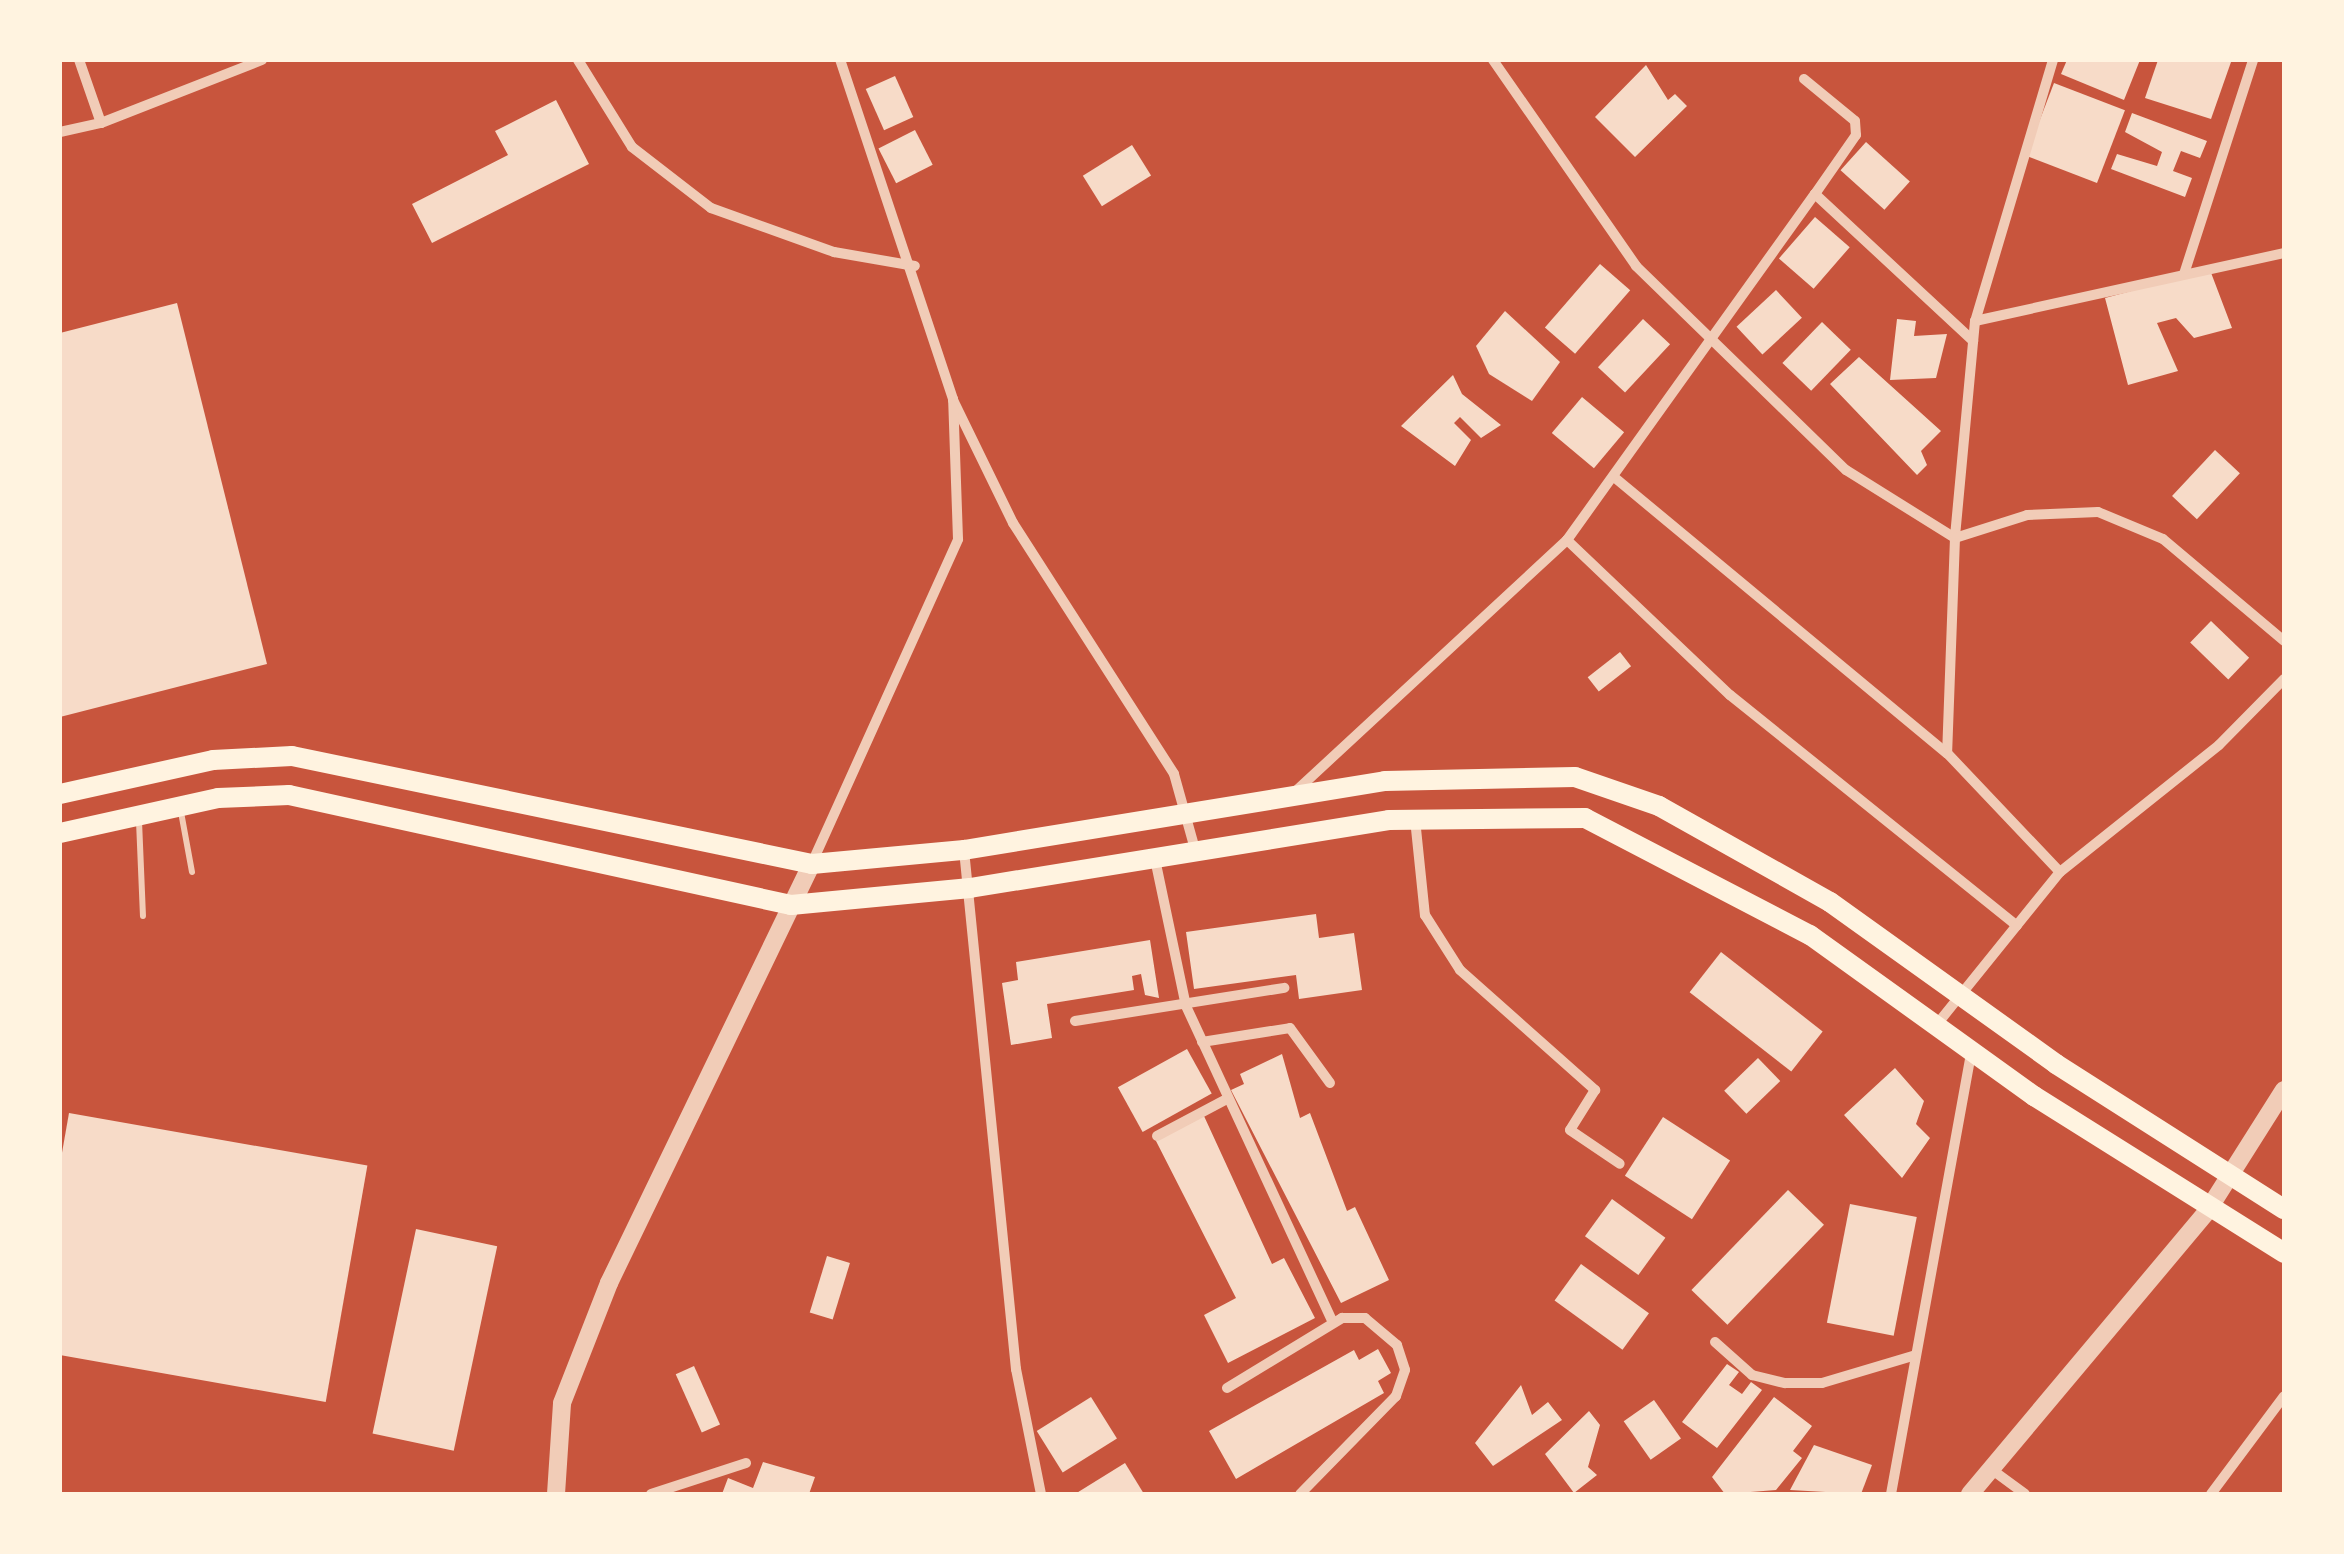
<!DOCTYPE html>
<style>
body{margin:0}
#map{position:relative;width:2344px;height:1554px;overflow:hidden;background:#c8553d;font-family:Lato,sans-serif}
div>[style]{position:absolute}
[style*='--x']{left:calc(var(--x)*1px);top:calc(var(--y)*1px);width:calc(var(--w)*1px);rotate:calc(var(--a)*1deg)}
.building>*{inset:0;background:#f7dbc8;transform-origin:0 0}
.service>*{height:6px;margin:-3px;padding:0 3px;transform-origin:3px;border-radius:3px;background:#f1ccb7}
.minor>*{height:10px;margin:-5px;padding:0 5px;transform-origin:5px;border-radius:5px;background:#f1ccb7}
.tertiary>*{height:18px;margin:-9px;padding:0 9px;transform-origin:9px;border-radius:9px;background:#f1ccb7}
.primary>*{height:20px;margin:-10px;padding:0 10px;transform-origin:10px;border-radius:10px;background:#fff3e0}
span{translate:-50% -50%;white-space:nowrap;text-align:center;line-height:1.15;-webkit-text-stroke:8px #fff3e0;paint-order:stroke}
.frame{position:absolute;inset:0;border:62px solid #fff3e0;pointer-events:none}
</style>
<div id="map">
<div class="building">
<div style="clip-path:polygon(2067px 60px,2140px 60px,2124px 100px,2061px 74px)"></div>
<div style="clip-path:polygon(2158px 60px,2231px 62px,2211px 119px,2145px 98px)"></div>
<div style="clip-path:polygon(1646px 65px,1668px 100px,1675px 94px,1687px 106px,1635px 157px,1595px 117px)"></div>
<div style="left:895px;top:76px;width:45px;height:32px;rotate:66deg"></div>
<div style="left:2054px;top:83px;width:76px;height:78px;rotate:21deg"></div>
<div style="clip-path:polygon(556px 100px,589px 164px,432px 243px,412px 204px,508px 155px,495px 131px)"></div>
<div style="clip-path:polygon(2132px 113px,2207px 141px,2200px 158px,2181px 151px,2173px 171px,2192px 178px,2185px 197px,2111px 169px,2117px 154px,2157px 166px,2162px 152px,2125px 132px)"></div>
<div style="left:915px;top:130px;width:39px;height:41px;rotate:63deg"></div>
<div style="left:1866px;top:142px;width:59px;height:38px;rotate:42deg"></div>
<div style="left:1132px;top:145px;width:36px;height:58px;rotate:58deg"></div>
<div style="left:1815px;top:217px;width:46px;height:55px;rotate:41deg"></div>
<div style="left:1600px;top:264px;width:40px;height:84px;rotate:41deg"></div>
<div style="clip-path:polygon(2210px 270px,2232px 328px,2194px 338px,2176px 318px,2157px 323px,2178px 371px,2128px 385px,2105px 298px)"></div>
<div style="left:1776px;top:290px;width:38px;height:54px;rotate:47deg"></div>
<div style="clip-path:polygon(177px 303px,267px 664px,60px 717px,60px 333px)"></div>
<div style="clip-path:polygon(1505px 311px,1560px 362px,1532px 401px,1489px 374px,1476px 346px)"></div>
<div style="left:1643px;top:319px;width:37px;height:66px;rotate:43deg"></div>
<div style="clip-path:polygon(1897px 319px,1916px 321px,1914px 336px,1947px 334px,1936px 378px,1890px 380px)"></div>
<div style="left:1822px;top:322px;width:40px;height:57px;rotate:44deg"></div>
<div style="clip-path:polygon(1859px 357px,1941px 431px,1921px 451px,1927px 465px,1917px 475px,1830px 384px)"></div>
<div style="clip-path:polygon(1453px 375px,1462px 394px,1501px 425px,1481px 438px,1460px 417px,1454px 423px,1471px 440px,1455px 466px,1401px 426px)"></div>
<div style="left:1582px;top:397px;width:55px;height:47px;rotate:40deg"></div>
<div style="left:2215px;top:450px;width:34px;height:63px;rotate:43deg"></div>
<div style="left:2211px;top:621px;width:53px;height:30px;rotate:44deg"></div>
<div style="left:1620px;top:652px;width:18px;height:41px;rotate:52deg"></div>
<div style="clip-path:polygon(1316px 914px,1319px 938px,1354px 933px,1362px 990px,1299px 999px,1296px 975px,1194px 989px,1186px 932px)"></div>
<div style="clip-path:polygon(1150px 940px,1159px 998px,1145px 995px,1141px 974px,1132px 976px,1134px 990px,1047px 1004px,1052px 1038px,1011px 1045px,1002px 983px,1018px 980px,1016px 962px)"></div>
<div style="left:1721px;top:952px;width:129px;height:51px;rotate:38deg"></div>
<div style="left:1187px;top:1049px;width:51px;height:79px;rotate:61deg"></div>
<div style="clip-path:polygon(1282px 1054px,1300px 1118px,1310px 1113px,1347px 1211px,1355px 1207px,1389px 1280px,1341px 1303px,1231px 1090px,1244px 1084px,1240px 1074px)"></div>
<div style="left:1758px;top:1058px;width:32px;height:47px;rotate:46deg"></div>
<div style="clip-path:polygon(1895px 1068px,1924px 1101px,1916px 1124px,1930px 1138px,1902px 1178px,1844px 1115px)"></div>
<div style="left:69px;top:1113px;width:303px;height:240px;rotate:10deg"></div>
<div style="clip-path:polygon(1204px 1116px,1272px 1264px,1284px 1258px,1315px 1318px,1228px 1363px,1204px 1315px,1236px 1298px,1156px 1141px)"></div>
<div style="left:1663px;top:1117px;width:80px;height:70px;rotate:33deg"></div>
<div style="left:1788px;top:1190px;width:50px;height:139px;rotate:44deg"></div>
<div style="left:1612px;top:1199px;width:66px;height:46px;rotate:36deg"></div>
<div style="left:1850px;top:1204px;width:68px;height:121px;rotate:11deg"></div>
<div style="left:416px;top:1229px;width:83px;height:209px;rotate:12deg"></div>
<div style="left:827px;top:1256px;width:24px;height:59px;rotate:17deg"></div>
<div style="left:1581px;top:1264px;width:84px;height:45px;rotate:36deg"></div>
<div style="clip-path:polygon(1378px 1349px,1391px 1373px,1378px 1381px,1384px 1393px,1236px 1479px,1209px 1431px,1354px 1350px,1359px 1360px)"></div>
<div style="clip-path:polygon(1727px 1364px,1739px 1372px,1729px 1385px,1742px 1394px,1751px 1382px,1762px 1390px,1717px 1448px,1682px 1422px)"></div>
<div style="left:694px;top:1366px;width:64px;height:20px;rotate:66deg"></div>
<div style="clip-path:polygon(1521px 1385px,1532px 1415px,1548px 1402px,1562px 1420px,1493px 1466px,1475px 1443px)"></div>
<div style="left:1091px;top:1397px;width:49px;height:64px;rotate:58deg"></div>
<div style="clip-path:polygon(1774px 1397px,1812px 1426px,1793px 1451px,1802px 1458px,1776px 1490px,1725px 1494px,1712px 1477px)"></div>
<div style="left:1654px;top:1400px;width:47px;height:37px;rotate:55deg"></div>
<div style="clip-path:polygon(1589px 1411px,1600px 1425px,1588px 1467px,1597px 1475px,1574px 1493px,1545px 1454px)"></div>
<div style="clip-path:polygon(1814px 1445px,1872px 1465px,1861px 1494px,1790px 1490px)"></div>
<div style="clip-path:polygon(763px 1462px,815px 1477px,809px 1494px,722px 1494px,728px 1478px,753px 1488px)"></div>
<div style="clip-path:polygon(1125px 1463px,1144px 1494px,1075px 1494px)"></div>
</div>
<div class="service">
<div style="--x:181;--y:812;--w:61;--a:79.6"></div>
<div style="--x:139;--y:821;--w:95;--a:87.6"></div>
</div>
<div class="minor">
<div style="--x:578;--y:60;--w:102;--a:58.2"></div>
<div style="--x:632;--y:147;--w:100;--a:37.7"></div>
<div style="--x:711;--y:208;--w:131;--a:19.7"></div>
<div style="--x:834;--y:252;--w:82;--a:9.8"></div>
<div style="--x:1493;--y:60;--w:251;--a:55.2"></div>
<div style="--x:1636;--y:266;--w:293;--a:44.2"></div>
<div style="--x:1846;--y:470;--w:128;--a:32"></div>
<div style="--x:1955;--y:538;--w:215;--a:92.1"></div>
<div style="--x:1947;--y:753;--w:164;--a:46.5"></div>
<div style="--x:2053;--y:60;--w:272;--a:106.6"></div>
<div style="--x:1975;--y:321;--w:218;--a:95.3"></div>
<div style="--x:1955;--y:538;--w:76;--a:-17.7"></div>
<div style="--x:2027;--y:515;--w:71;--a:-2.4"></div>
<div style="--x:2098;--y:512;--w:70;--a:22.6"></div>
<div style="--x:2163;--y:539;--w:158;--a:40.1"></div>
<div style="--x:1804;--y:79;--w:66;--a:39.5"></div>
<div style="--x:1855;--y:121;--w:14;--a:86"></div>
<div style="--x:1856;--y:135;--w:72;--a:124.8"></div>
<div style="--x:101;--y:123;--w:173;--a:-21.4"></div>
<div style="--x:60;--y:132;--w:42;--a:-12.4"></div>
<div style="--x:101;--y:123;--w:67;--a:-109.2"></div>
<div style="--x:2184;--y:274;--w:225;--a:-72.1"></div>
<div style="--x:1975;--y:321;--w:316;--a:-12.4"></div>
<div style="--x:953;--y:400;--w:137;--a:64"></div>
<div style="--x:1013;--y:523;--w:298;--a:57.3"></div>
<div style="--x:1174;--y:774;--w:82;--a:74.4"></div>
<div style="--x:1614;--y:477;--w:433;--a:39.7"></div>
<div style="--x:1567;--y:540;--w:225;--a:43.6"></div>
<div style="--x:1730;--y:695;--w:368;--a:38.8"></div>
<div style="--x:1297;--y:790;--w:368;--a:-42.8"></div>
<div style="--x:1567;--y:540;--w:426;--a:-54.4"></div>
<div style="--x:1815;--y:194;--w:216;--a:42.9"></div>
<div style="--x:1415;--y:819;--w:97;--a:84.1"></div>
<div style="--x:1425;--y:915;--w:65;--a:57.5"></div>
<div style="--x:1460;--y:970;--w:181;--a:41.6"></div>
<div style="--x:1595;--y:1090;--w:47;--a:122"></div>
<div style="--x:1570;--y:1130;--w:60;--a:34.2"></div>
<div style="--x:964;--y:850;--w:522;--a:84.28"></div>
<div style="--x:1016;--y:1369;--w:127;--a:78.7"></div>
<div style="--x:1155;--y:859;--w:150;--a:78.1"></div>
<div style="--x:1186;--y:1006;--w:349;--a:65.1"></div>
<div style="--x:812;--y:863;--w:355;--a:-65.7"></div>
<div style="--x:958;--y:539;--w:140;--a:-92"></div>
<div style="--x:953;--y:399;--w:357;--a:-108.4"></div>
<div style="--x:1075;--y:1021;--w:212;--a:-9"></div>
<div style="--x:1938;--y:1023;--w:194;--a:-51.1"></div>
<div style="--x:2060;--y:872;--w:203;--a:-38.6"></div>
<div style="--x:2219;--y:745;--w:93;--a:-45.4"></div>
<div style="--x:1202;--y:1042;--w:89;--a:-9"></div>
<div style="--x:1290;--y:1028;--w:68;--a:54"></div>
<div style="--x:1157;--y:1136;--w:79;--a:-27.9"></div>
<div style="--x:1715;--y:1342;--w:50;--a:41.7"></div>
<div style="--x:1752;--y:1375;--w:34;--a:14"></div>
<div style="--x:1785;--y:1383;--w:37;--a:0"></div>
<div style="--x:1822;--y:1383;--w:98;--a:-16.6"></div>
<div style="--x:1227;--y:1388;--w:135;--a:-31.3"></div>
<div style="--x:1342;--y:1318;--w:23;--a:0"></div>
<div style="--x:1365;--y:1318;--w:42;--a:40.2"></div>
<div style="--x:1397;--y:1345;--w:26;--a:72"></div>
<div style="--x:1405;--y:1370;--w:28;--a:109"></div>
<div style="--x:1396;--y:1396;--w:137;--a:134.4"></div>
<div style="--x:1991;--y:1469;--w:42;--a:36.3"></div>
<div style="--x:651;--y:1494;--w:100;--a:-18.1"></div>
<div style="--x:1891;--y:1494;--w:449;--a:-79.7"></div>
<div style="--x:2211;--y:1494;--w:122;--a:-53.3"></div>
</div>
<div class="tertiary">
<div style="--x:556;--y:1494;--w:91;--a:-86.2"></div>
<div style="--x:562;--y:1403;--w:129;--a:-68.6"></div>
<div style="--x:609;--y:1283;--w:466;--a:-64.2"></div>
<div style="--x:1970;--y:1494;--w:371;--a:-50"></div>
<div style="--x:2208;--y:1210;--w:142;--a:-57.7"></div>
</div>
<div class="primary">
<div style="--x:60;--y:794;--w:157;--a:-12.5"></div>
<div style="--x:213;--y:760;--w:79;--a:-2.9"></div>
<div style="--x:292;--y:756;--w:531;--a:11.73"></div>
<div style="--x:812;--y:864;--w:153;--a:-5.3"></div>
<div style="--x:964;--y:850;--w:427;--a:-9.3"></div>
<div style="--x:1385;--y:781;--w:190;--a:-1.2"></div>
<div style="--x:1575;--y:777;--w:89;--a:19"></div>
<div style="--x:1659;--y:806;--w:196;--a:29.3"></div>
<div style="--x:1830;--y:902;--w:278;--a:35.6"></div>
<div style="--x:2056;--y:1064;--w:270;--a:32.5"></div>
<div style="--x:60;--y:833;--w:162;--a:-12.5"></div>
<div style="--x:218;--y:798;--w:71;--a:-2.4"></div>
<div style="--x:289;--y:795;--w:514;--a:12.36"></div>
<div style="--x:791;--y:905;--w:180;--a:-5.4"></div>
<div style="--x:970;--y:888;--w:424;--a:-9.2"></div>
<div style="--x:1389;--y:820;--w:196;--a:-0.6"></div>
<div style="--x:1585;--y:818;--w:254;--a:27.5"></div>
<div style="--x:1810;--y:935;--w:276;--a:35.7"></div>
<div style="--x:2034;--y:1096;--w:295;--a:32.1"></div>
</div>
<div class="frame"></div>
</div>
